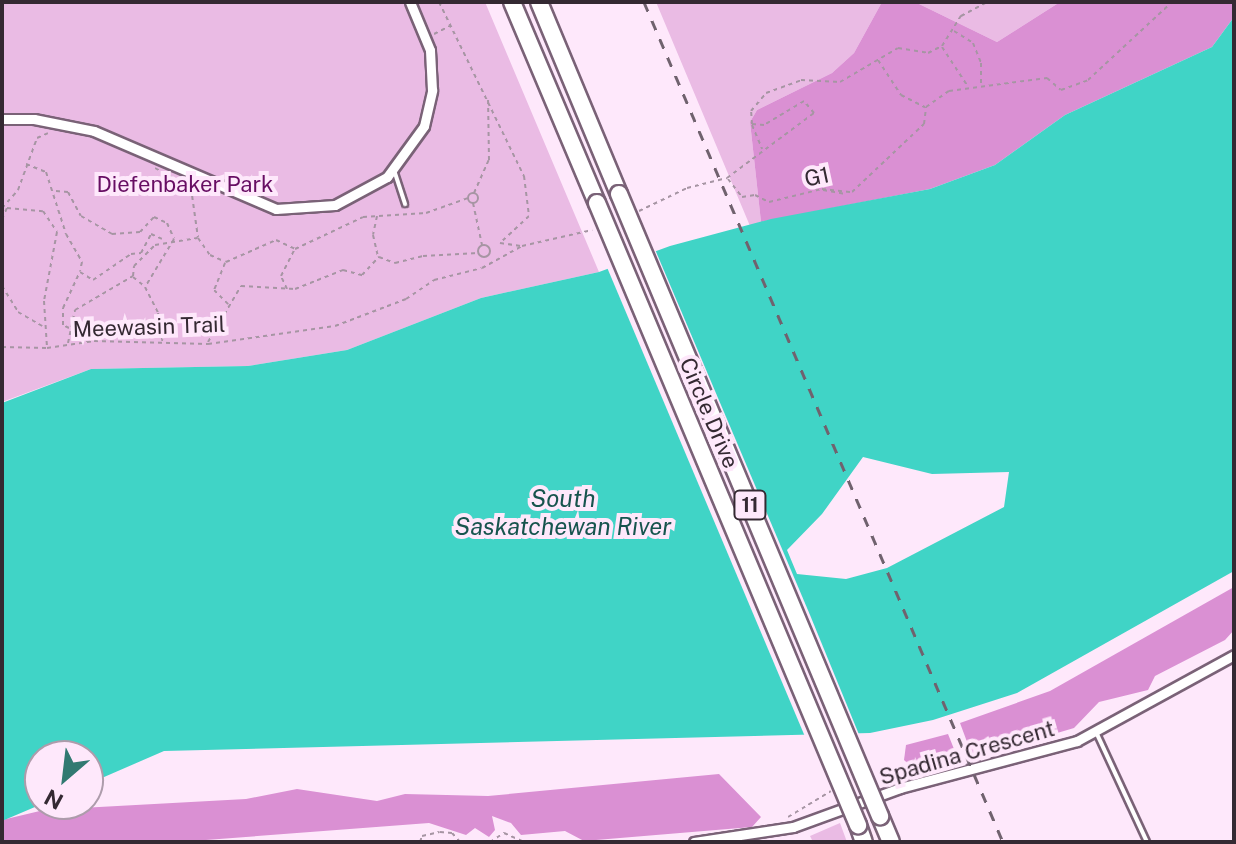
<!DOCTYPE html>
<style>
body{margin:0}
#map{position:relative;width:1236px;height:844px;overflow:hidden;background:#fee8fb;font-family:"Public Sans",sans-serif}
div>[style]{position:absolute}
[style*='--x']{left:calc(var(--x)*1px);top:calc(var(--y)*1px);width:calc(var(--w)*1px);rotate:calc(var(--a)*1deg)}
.green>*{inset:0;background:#eabbe4}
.forest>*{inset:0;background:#da90d3}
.water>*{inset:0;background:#40d4c6}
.pier>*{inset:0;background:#fee8fb}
.path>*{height:2px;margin-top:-1px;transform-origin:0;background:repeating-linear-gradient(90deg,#a695a3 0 4px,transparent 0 8px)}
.path>.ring{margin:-1px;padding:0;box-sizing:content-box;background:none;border:2px solid #a695a3;border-radius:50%}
.roads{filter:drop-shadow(2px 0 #7a6277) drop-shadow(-2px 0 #7a6277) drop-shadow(0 2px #7a6277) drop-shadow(0 -2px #7a6277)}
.lane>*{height:4px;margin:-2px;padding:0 2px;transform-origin:2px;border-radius:2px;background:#fff}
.street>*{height:9px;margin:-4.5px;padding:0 4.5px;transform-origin:4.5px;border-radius:4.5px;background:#fff}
.highway>*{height:16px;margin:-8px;padding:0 8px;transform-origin:8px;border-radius:8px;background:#fff}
.rail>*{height:3px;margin-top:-1.5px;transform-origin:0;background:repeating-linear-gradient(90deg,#70626e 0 10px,transparent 0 20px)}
.bridges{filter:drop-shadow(2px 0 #7a6277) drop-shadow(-2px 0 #7a6277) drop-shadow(0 2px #7a6277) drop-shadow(0 -2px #7a6277)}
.highway-bridge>*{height:16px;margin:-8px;padding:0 8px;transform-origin:8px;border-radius:8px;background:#fff}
span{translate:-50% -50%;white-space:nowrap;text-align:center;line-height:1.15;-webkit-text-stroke:8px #fee8fb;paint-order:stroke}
.shield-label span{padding:2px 6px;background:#fee8fb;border:2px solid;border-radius:6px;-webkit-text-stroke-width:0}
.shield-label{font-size:20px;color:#342932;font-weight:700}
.street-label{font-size:22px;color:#342932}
.park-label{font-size:22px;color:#670d63}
.water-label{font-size:24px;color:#17544e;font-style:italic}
.frame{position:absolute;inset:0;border:4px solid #342932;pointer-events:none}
.north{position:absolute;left:24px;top:740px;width:80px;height:80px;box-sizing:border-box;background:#fee8fb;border:2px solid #ad9cab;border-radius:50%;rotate:208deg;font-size:22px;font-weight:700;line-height:32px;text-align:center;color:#342932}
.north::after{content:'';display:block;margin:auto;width:28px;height:36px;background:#317971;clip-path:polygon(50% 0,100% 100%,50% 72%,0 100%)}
</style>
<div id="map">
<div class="green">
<div style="clip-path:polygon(2px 2px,485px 2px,599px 272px,481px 298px,347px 350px,248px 366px,91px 369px,2px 402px)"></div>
<div style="clip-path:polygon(656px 2px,882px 2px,854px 53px,832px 73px,757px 110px,750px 122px,761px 222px,750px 226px)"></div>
<div style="clip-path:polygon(915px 2px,1060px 2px,997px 42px)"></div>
<div style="clip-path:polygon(840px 823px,847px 842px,813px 842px,810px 836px)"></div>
</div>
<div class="forest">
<div style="clip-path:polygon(882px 2px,915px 2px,997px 42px,1060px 2px,1234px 2px,1234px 17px,1212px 47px,1065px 115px,995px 165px,930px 189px,761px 222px,750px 122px,757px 110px,832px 73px,854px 53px)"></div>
<div style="clip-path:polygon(1234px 587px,1234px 630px,1225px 640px,1155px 676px,1148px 690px,1099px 702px,1074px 728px,973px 758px,960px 723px,1050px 691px)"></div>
<div style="clip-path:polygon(948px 734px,960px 764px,913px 768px,904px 760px,906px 745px)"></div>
<div style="clip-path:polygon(719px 774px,761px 817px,752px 827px,584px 841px,565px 831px,521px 835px,511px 823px,492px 816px,495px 830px,489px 837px,475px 828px,466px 835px,429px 823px,179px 842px,2px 842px,2px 820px,44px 810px,246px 799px,297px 789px,377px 801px,405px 794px,488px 796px)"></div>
</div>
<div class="water">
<div style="clip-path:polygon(evenodd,1234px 17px,1234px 571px,1017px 693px,933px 720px,870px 733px,164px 751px,88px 784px,88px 756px,40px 756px,42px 804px,2px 821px,2px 403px,91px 369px,248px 366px,347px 350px,481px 298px,599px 272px,670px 246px,771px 219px,930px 189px,995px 165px,1065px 115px,1212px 47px,1234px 17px,863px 457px,932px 474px,1009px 472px,1004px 507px,887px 568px,846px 579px,797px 574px,787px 550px,822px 514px,863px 457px)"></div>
</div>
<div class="pier">
<div style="clip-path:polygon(654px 247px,810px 615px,860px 737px,806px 739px,606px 265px)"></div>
</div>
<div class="path">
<div style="--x:439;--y:2;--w:194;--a:64"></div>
<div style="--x:524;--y:176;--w:40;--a:82.9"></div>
<div style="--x:529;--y:216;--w:40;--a:137"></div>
<div style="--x:500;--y:243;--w:21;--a:8"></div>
<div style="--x:954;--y:31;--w:22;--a:32"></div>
<div style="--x:973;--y:43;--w:22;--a:68"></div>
<div style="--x:981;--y:63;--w:22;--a:90"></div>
<div style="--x:434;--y:34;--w:18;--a:-27"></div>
<div style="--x:942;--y:47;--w:45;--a:56.7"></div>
<div style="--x:878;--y:60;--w:42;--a:56.7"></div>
<div style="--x:901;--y:95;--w:27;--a:27"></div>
<div style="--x:752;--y:125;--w:26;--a:67"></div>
<div style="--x:26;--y:164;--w:22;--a:22"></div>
<div style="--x:46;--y:172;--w:65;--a:72.1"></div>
<div style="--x:66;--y:234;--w:32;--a:60"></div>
<div style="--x:82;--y:262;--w:9;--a:103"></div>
<div style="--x:155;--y:168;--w:41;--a:29.1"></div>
<div style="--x:191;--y:188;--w:50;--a:82"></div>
<div style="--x:198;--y:238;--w:21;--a:55"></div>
<div style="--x:210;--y:255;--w:17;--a:24"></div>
<div style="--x:226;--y:262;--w:55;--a:-23.7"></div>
<div style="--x:276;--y:240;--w:21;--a:25"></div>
<div style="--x:295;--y:249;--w:75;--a:-25.2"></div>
<div style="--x:363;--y:217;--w:63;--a:-3.6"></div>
<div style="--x:426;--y:213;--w:45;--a:-19.7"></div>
<div style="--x:728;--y:179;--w:23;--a:52"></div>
<div style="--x:742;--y:197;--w:13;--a:-9"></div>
<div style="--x:755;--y:195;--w:16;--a:27"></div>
<div style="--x:769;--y:202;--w:55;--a:-13.8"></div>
<div style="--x:822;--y:189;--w:30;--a:6"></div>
<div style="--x:852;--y:192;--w:99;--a:-43.4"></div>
<div style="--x:924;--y:124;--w:17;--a:-83"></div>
<div style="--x:926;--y:107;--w:28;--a:-35"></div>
<div style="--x:949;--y:91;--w:99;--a:-7.6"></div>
<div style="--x:1047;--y:78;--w:18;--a:41"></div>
<div style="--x:1061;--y:90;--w:29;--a:-20"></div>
<div style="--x:1088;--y:80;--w:115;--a:-42.9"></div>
<div style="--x:823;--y:190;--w:23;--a:10"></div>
<div style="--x:56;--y:191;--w:12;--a:5"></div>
<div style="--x:68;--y:192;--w:27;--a:62"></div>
<div style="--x:81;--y:216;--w:36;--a:30"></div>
<div style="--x:112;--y:234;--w:28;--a:-4"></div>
<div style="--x:140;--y:232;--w:21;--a:-47"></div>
<div style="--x:154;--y:217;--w:14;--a:25"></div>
<div style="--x:167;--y:223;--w:17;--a:66"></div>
<div style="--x:174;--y:239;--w:56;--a:121.1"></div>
<div style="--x:145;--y:287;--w:29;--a:63"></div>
<div style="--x:158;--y:313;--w:30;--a:81"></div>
<div style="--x:474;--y:193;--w:36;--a:-66"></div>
<div style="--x:489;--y:160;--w:61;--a:-90.9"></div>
<div class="ring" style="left:468px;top:193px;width:8px;height:8px"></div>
<div style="--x:473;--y:203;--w:43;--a:77.9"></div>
<div style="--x:2;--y:208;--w:24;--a:-48"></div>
<div style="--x:18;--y:190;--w:55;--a:-69.9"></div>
<div style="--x:37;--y:138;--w:12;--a:-24"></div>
<div style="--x:639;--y:211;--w:53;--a:-25.6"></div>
<div style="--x:687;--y:188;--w:41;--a:-14"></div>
<div style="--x:727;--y:178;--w:109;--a:-36.8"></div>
<div style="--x:814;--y:113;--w:16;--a:-130"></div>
<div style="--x:804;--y:101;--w:47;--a:149"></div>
<div style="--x:764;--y:125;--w:12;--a:-175"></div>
<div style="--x:752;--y:124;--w:13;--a:-94"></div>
<div style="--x:751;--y:111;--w:23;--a:-50"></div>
<div style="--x:766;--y:93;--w:37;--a:-20"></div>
<div style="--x:801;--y:80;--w:39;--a:3"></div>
<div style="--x:840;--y:82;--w:67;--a:-30.4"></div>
<div style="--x:898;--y:48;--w:30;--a:9"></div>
<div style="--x:928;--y:53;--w:16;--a:-27"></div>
<div style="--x:942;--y:46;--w:36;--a:-58"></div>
<div style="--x:961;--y:16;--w:30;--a:-28"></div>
<div style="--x:377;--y:216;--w:19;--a:102"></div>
<div style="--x:373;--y:235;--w:23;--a:77"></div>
<div style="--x:2;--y:219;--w:12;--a:-66"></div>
<div style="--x:7;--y:208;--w:36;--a:5"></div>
<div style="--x:43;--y:211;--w:25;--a:56"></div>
<div style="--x:57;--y:232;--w:70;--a:100.7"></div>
<div style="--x:44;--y:301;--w:47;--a:86.3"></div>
<div class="ring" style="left:478px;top:245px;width:10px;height:10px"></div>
<div style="--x:225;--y:263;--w:29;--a:112"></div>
<div style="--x:214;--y:290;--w:20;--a:45"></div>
<div style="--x:133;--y:277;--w:14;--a:39"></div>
<div style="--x:2;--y:286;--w:31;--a:58"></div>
<div style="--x:18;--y:312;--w:28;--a:30"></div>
<div style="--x:287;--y:289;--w:14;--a:-115"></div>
<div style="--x:281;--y:276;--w:29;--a:-63"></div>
<div style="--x:69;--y:328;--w:7;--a:-153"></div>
<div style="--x:63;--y:325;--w:17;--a:-90"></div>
<div style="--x:63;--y:308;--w:40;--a:-65"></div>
<div style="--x:80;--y:272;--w:15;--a:32"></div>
<div style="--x:93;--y:280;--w:46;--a:-34.4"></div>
<div style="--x:131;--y:254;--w:10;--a:-6"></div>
<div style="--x:141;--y:253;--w:21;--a:-62"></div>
<div style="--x:151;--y:234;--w:12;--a:24"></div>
<div style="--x:208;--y:342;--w:65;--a:-59.5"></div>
<div style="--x:241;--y:286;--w:54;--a:3.2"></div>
<div style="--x:295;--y:289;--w:52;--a:-21.6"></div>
<div style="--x:343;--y:270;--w:20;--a:15"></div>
<div style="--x:362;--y:275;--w:25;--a:-47"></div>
<div style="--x:379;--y:257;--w:17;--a:21"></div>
<div style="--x:395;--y:263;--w:29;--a:-14"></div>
<div style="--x:423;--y:256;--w:55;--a:-3.1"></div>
<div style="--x:68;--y:343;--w:34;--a:-78"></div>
<div style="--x:75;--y:310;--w:67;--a:-30.4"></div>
<div style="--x:133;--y:276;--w:10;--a:-84"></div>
<div style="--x:134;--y:266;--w:30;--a:-45"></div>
<div style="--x:155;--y:245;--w:43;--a:-9.5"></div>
<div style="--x:2;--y:347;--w:45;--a:1.3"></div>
<div style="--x:47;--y:348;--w:48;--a:-8.5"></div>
<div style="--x:94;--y:341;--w:114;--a:1.5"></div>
<div style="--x:208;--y:344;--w:128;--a:-8.1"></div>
<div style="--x:335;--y:326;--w:76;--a:-20.8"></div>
<div style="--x:406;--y:299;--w:34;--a:-34"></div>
<div style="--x:434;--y:280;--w:49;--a:-14"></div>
<div style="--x:482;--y:268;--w:46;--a:-28.8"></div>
<div style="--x:522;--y:246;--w:72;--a:-12.9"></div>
<div style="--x:877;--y:771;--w:37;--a:3"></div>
<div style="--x:788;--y:817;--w:50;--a:-31.2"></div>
<div style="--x:239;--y:842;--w:32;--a:0"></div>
<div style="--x:343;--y:842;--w:21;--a:0"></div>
<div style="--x:420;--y:842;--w:6;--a:-72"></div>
<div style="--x:422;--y:836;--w:18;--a:-13"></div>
<div style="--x:440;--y:832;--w:12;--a:5"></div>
<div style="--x:452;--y:833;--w:12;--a:48"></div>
<div style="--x:490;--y:842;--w:17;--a:-33"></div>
<div style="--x:504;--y:833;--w:22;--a:24"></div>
<div style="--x:546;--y:842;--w:12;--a:0"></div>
</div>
<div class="roads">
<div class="lane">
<div style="--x:394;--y:170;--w:36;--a:72"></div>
<div style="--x:1096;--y:732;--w:121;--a:65.1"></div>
</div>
<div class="street">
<div style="--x:2;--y:119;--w:32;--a:0"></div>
<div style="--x:34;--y:119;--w:61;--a:11.3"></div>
<div style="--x:94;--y:131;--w:198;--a:23.2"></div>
<div style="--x:276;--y:209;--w:59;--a:-3.9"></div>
<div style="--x:335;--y:205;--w:59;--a:-28.3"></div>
<div style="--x:387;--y:177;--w:63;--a:-54"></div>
<div style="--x:424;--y:126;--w:37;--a:-77"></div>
<div style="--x:432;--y:90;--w:40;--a:-92.9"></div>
<div style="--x:430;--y:50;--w:52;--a:-112.6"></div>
<div style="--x:694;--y:842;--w:100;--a:-8.6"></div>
<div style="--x:793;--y:827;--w:114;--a:-20"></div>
<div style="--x:900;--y:788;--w:183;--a:-14.9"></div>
<div style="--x:1077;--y:741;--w:179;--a:-28.7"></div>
</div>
<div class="highway">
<div style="--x:512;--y:2;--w:218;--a:67.1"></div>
<div style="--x:539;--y:2;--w:208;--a:67.4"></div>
<div style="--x:880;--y:816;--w:28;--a:67"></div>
<div style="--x:858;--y:825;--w:18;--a:71"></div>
</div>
</div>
<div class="rail">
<div style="--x:644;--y:2;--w:913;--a:66.86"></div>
</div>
<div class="bridges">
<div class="highway-bridge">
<div style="--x:619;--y:194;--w:675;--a:67.24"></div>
<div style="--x:597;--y:203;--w:675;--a:67.24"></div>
</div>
</div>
<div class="shield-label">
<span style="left:750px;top:505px">11</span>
</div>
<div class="street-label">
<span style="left:817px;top:177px;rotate:-12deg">G1</span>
<span style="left:149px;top:327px;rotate:-2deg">Meewasin Trail</span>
<span style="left:709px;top:413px;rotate:67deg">Circle Drive</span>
<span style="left:967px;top:753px;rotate:-16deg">Spadina Crescent</span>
</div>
<div class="park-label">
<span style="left:185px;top:185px">Diefenbaker Park</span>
</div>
<div class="water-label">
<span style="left:563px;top:513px">South<br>Saskatchewan River</span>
</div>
<div class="frame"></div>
<div class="north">N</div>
</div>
